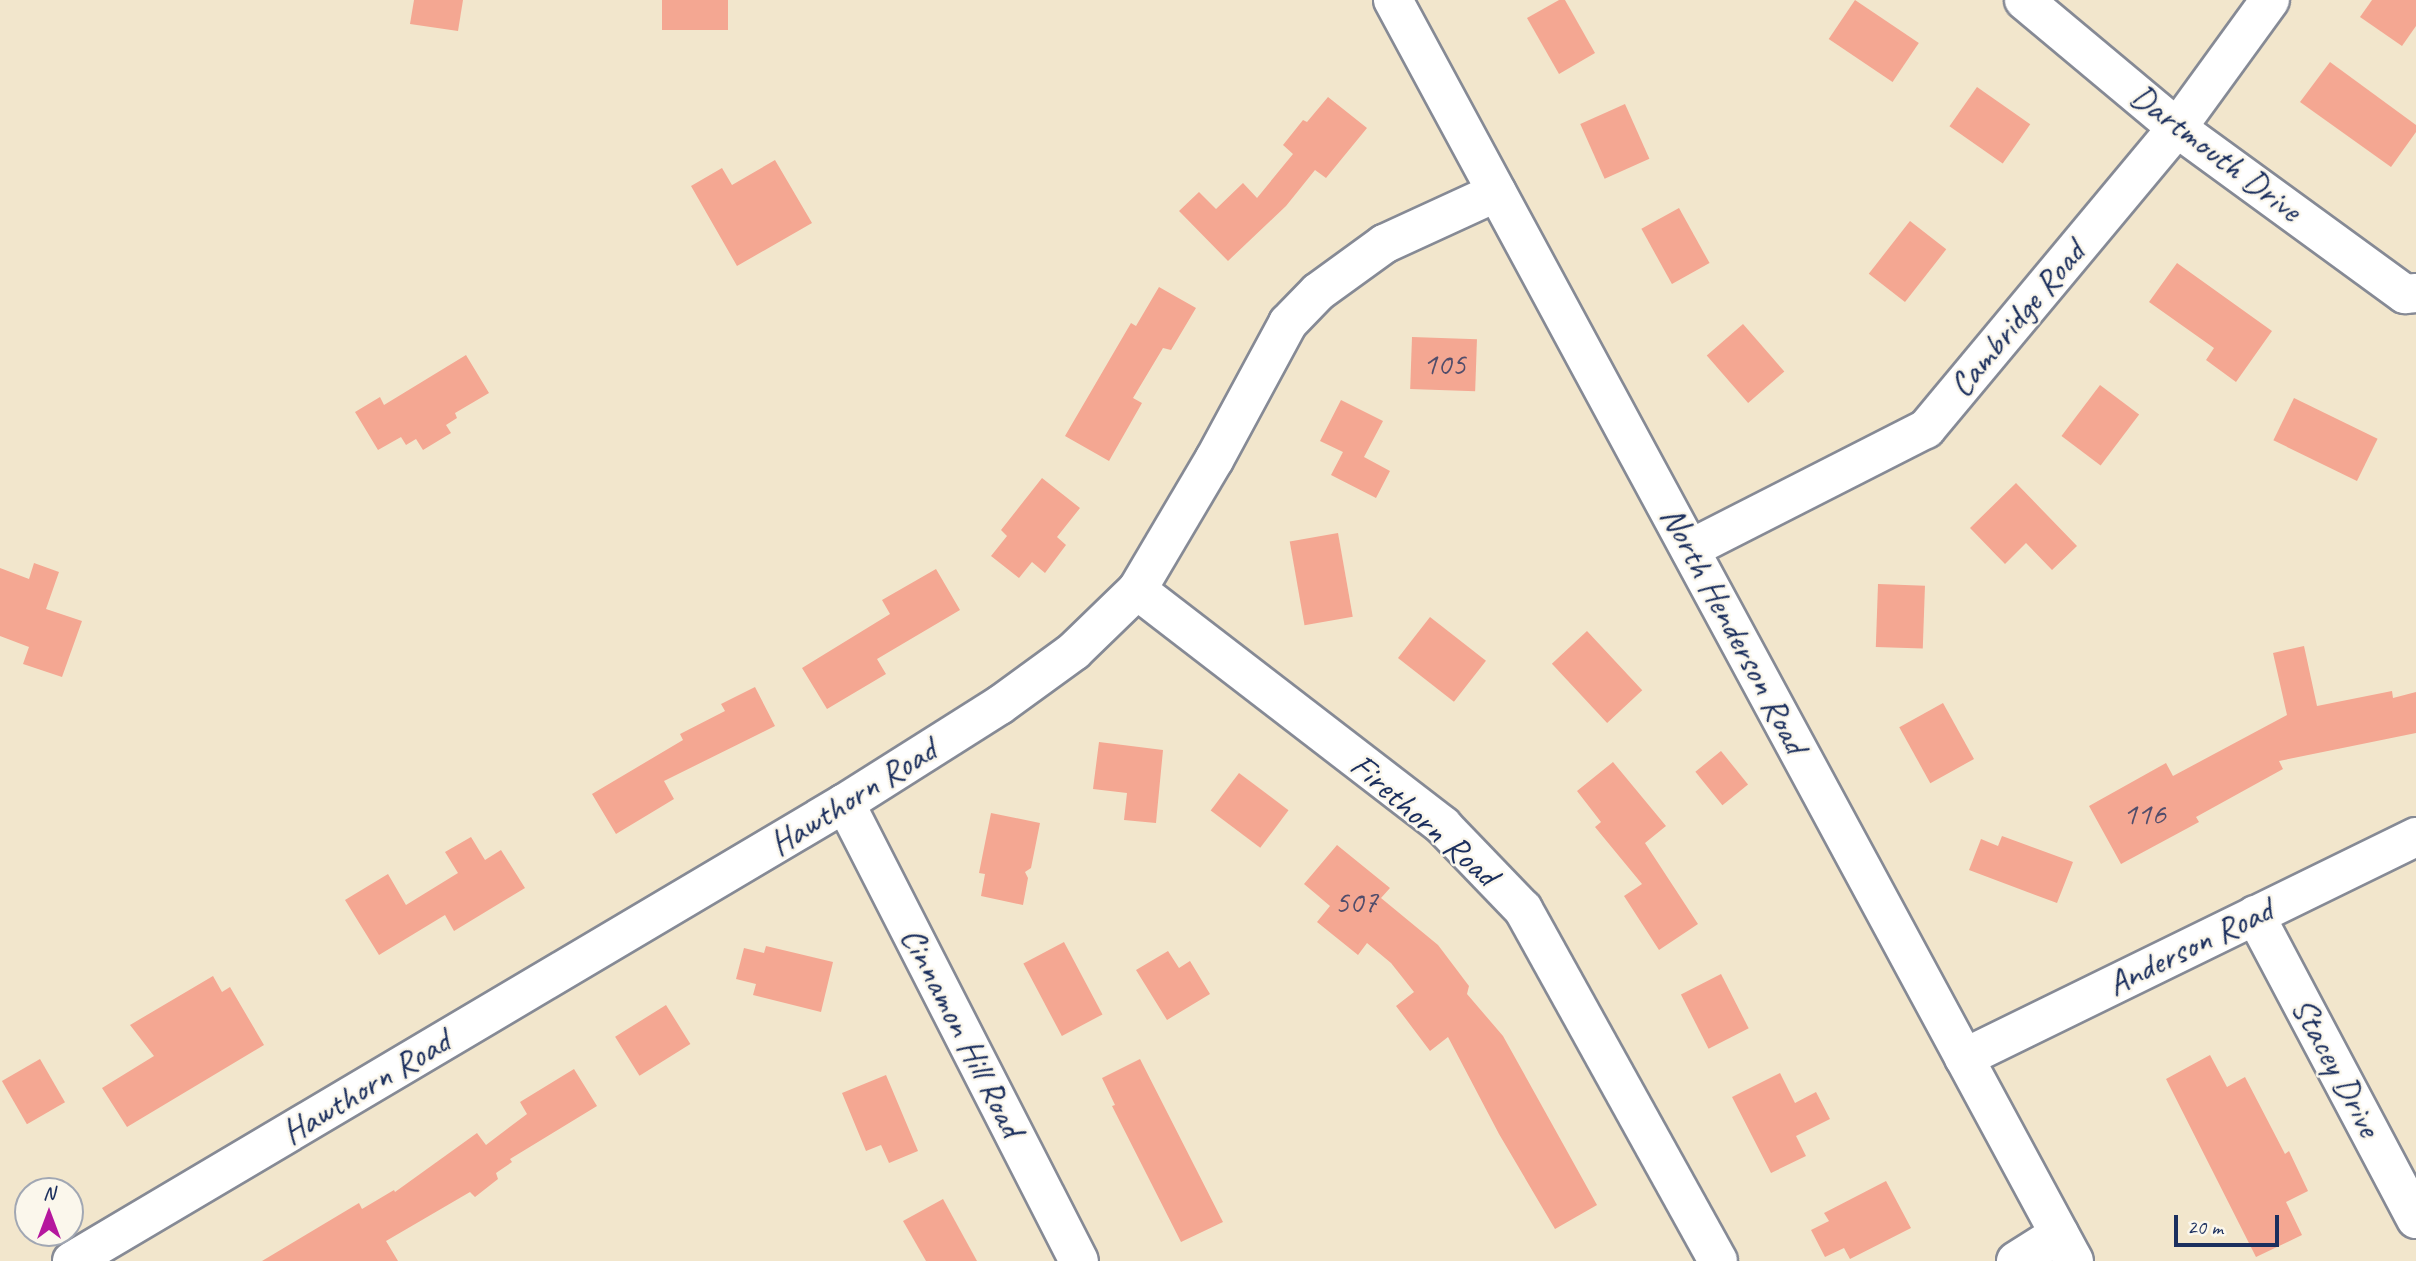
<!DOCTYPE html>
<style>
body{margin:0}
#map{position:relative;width:2416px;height:1261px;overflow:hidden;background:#f2e6cc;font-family:Caveat,sans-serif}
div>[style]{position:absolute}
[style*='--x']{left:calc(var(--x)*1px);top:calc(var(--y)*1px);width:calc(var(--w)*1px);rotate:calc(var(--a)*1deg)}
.building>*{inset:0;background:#f4a792;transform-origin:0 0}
.roads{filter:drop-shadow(2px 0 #868a95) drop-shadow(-2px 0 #868a95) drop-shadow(0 2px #868a95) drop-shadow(0 -2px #868a95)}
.minor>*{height:38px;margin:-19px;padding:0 19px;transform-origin:19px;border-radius:19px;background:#fff}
.tertiary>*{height:38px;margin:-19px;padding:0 19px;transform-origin:19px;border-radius:19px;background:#fff}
span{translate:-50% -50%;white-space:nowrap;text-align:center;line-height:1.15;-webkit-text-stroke:5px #fbf7ec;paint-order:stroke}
.number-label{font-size:32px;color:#514d6b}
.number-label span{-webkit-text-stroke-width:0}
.street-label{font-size:35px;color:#1b2f5e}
.north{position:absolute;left:14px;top:1177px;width:70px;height:70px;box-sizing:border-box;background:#fbf7ec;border:2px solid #a1a7b3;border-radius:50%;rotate:0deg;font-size:19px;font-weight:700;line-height:28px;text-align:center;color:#1b2f5e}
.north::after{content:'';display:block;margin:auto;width:24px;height:32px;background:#b5179e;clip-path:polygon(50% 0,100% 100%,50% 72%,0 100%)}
.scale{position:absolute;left:2174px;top:1215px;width:105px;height:32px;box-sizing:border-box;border:4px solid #1b2f5e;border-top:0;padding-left:9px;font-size:21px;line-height:24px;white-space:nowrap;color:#1b2f5e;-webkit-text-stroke:5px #fbf7ec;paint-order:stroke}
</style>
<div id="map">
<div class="building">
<div style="clip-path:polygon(414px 0,463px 0,458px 31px,410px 24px)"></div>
<div style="left:662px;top:0;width:66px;height:30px"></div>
<div style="clip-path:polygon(1559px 0,1565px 0,1595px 53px,1559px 74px,1527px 18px)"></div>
<div style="left:1855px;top:0;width:77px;height:47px;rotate:34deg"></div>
<div style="clip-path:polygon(2372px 0,2416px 0,2416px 26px,2402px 46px,2360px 17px)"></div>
<div style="clip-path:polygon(2330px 62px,2416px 125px,2416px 132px,2391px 167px,2300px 102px)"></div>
<div style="left:1977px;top:87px;width:65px;height:48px;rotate:35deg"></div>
<div style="clip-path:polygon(1328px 97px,1367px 128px,1326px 178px,1315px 170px,1286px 206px,1228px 261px,1179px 211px,1199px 192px,1216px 209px,1243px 183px,1257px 198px,1293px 154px,1283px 145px,1303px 120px,1307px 122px)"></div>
<div style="left:1625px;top:104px;width:60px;height:49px;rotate:66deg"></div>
<div style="clip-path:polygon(775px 160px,812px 223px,737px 266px,691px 186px,722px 168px,732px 185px)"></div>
<div style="left:1679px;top:208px;width:63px;height:43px;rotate:61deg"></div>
<div style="left:1910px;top:221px;width:46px;height:67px;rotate:38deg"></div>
<div style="clip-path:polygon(2177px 263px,2272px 331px,2236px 382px,2206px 360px,2214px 348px,2149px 302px)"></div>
<div style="clip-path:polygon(1159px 287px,1196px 308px,1171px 350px,1163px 348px,1133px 398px,1142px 403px,1109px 461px,1065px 436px,1131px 323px,1136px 326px)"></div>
<div style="left:1743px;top:324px;width:63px;height:48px;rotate:49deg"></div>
<div style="left:1412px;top:337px;width:65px;height:52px;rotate:2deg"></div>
<div style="clip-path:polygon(466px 355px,489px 393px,455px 413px,457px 418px,446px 425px,451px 433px,423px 450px,416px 439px,406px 445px,401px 437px,378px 450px,355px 412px,380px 397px,384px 405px)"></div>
<div style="left:2100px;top:385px;width:49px;height:64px;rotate:37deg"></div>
<div style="left:2294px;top:398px;width:93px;height:47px;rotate:26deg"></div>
<div style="clip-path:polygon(1341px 400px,1383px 421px,1364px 457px,1390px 471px,1376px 498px,1331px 475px,1343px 452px,1320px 441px)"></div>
<div style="clip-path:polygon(1042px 478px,1080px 508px,1057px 537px,1066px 545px,1045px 573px,1032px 562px,1019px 578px,991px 556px,1007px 536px,1001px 530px)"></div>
<div style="clip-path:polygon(2016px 483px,2077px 546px,2052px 570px,2026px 543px,2005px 564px,1970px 528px)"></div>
<div style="left:1338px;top:533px;width:85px;height:49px;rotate:80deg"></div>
<div style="clip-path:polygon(34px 563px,59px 572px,46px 609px,82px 621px,62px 677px,23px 664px,29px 647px,0 636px,0 568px,29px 579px)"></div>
<div style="clip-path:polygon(936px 569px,960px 610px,877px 659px,886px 674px,827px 709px,802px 668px,890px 614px,882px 600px)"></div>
<div style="left:1878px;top:584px;width:47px;height:63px;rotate:2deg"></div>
<div style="left:1430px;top:617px;width:71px;height:52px;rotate:38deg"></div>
<div style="left:1587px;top:631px;width:81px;height:48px;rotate:47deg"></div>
<div style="clip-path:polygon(2304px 646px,2317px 706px,2392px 691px,2393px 698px,2416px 692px,2416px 733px,2279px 761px,2283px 769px,2196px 817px,2199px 822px,2121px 864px,2089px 806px,2166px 763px,2173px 776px,2287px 715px,2273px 653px)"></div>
<div style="clip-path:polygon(755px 687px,775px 726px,664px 781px,674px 799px,616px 834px,592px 794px,683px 740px,680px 734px,725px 711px,721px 704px)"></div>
<div style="left:1943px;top:703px;width:64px;height:50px;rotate:61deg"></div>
<div style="clip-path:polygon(1099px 742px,1163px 750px,1156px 823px,1124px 820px,1127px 793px,1093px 789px)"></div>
<div style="left:1721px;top:751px;width:43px;height:33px;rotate:51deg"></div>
<div style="clip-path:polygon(1613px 762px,1666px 826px,1645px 843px,1698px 924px,1659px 950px,1624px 896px,1642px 884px,1595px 827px,1601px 822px,1577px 791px)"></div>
<div style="left:1239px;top:773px;width:62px;height:47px;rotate:37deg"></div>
<div style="clip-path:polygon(991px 813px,1040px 823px,1031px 868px,1025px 872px,1028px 878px,1023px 905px,981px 896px,985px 874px,979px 873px)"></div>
<div style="clip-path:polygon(2002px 836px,2073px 862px,2057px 903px,1969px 870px,1981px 839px,1998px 846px)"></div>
<div style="clip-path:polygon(471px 837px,485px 860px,501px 850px,525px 888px,454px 931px,445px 915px,379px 955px,345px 900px,388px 874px,406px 905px,458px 873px,445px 852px)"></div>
<div style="clip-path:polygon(1337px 845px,1390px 888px,1381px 898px,1438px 945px,1469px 986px,1467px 994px,1503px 1036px,1597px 1205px,1555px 1229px,1499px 1134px,1448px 1037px,1430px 1051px,1396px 1006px,1414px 992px,1391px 963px,1367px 943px,1358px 955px,1317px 922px,1330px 906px,1304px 884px)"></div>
<div style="left:1064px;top:942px;width:82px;height:46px;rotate:62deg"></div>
<div style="clip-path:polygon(766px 946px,833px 962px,821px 1012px,753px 995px,756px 984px,736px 979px,744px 948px,764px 953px)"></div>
<div style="clip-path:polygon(1168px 951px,1179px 968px,1190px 961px,1210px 994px,1167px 1020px,1136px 970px)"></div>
<div style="left:1721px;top:974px;width:61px;height:45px;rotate:63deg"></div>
<div style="clip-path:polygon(213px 976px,222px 992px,230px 987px,264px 1045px,127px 1127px,102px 1088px,154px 1056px,130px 1025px)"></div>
<div style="left:666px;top:1005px;width:46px;height:60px;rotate:58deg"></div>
<div style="clip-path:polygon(2210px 1055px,2227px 1087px,2245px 1077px,2285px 1154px,2289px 1151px,2308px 1191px,2286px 1202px,2302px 1235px,2256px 1257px,2166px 1079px)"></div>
<div style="left:40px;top:1059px;width:50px;height:44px;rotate:60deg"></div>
<div style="clip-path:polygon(1140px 1059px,1223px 1222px,1181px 1242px,1112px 1106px,1115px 1105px,1102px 1078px)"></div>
<div style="clip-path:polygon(574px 1069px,597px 1106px,510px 1159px,512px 1162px,496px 1173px,498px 1179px,475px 1197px,470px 1192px,386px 1241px,398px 1261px,262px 1261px,359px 1203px,362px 1209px,394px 1190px,395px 1192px,477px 1133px,486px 1145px,527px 1114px,520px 1102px)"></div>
<div style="clip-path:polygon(1780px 1073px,1795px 1103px,1816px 1092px,1830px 1119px,1796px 1136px,1806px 1156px,1771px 1173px,1732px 1097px)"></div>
<div style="clip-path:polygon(886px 1075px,918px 1151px,889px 1163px,881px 1145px,866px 1151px,842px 1093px)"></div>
<div style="clip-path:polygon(1886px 1181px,1911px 1228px,1850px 1259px,1844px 1248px,1825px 1257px,1811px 1230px,1829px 1221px,1824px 1213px)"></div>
<div style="clip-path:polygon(943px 1199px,977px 1261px,926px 1261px,903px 1221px)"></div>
</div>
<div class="roads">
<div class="minor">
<div style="--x:2024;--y:0;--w:199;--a:39.9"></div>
<div style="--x:2177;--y:128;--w:282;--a:36.1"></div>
<div style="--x:2405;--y:294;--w:11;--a:-5"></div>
<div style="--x:1690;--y:549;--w:265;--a:-27"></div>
<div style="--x:1926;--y:429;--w:392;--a:-50.2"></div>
<div style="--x:2177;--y:128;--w:158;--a:-54"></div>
<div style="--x:1137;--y:590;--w:386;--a:37.6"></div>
<div style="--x:1443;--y:826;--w:115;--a:46.1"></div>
<div style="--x:1523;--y:909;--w:402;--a:61"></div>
<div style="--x:845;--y:803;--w:514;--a:62.94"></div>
<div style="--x:2255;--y:915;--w:344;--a:62.1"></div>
<div style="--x:1964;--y:1058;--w:503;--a:-26.06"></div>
<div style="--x:72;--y:1261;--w:898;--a:-30.65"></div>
<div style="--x:845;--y:803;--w:183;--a:-32.3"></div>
<div style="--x:1000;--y:705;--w:92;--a:-36.1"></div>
<div style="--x:1074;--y:651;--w:88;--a:-44.1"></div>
<div style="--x:1137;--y:590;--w:151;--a:-59.4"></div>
<div style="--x:1214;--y:460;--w:156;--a:-61.6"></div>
<div style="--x:1288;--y:323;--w:43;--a:-45.9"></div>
<div style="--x:1318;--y:292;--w:82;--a:-36"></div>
<div style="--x:1384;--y:244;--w:124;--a:-24.7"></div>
<div style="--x:2016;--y:1261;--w:51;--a:-32.1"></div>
</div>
<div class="tertiary">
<div style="--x:1393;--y:0;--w:1433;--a:61.63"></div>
</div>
</div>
<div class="number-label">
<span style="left:1444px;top:364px">105</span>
<span style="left:2144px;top:814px">116</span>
<span style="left:1356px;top:902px">507</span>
</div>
<div class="street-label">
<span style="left:2216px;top:153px;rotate:37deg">Dartmouth Drive</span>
<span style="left:2017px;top:319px;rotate:-50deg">Cambridge Road</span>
<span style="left:1734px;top:630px;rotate:62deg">North Henderson Road</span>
<span style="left:853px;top:797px;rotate:-32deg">Hawthorn Road</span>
<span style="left:1424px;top:820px;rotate:41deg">Firethorn Road</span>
<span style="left:2190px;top:947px;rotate:-26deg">Anderson Road</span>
<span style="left:962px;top:1032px;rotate:63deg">Cinnamon Hill Road</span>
<span style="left:2336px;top:1067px;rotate:62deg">Stacey Drive</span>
<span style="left:366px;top:1087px;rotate:-31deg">Hawthorn Road</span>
</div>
<div class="north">N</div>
<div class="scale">20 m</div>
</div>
